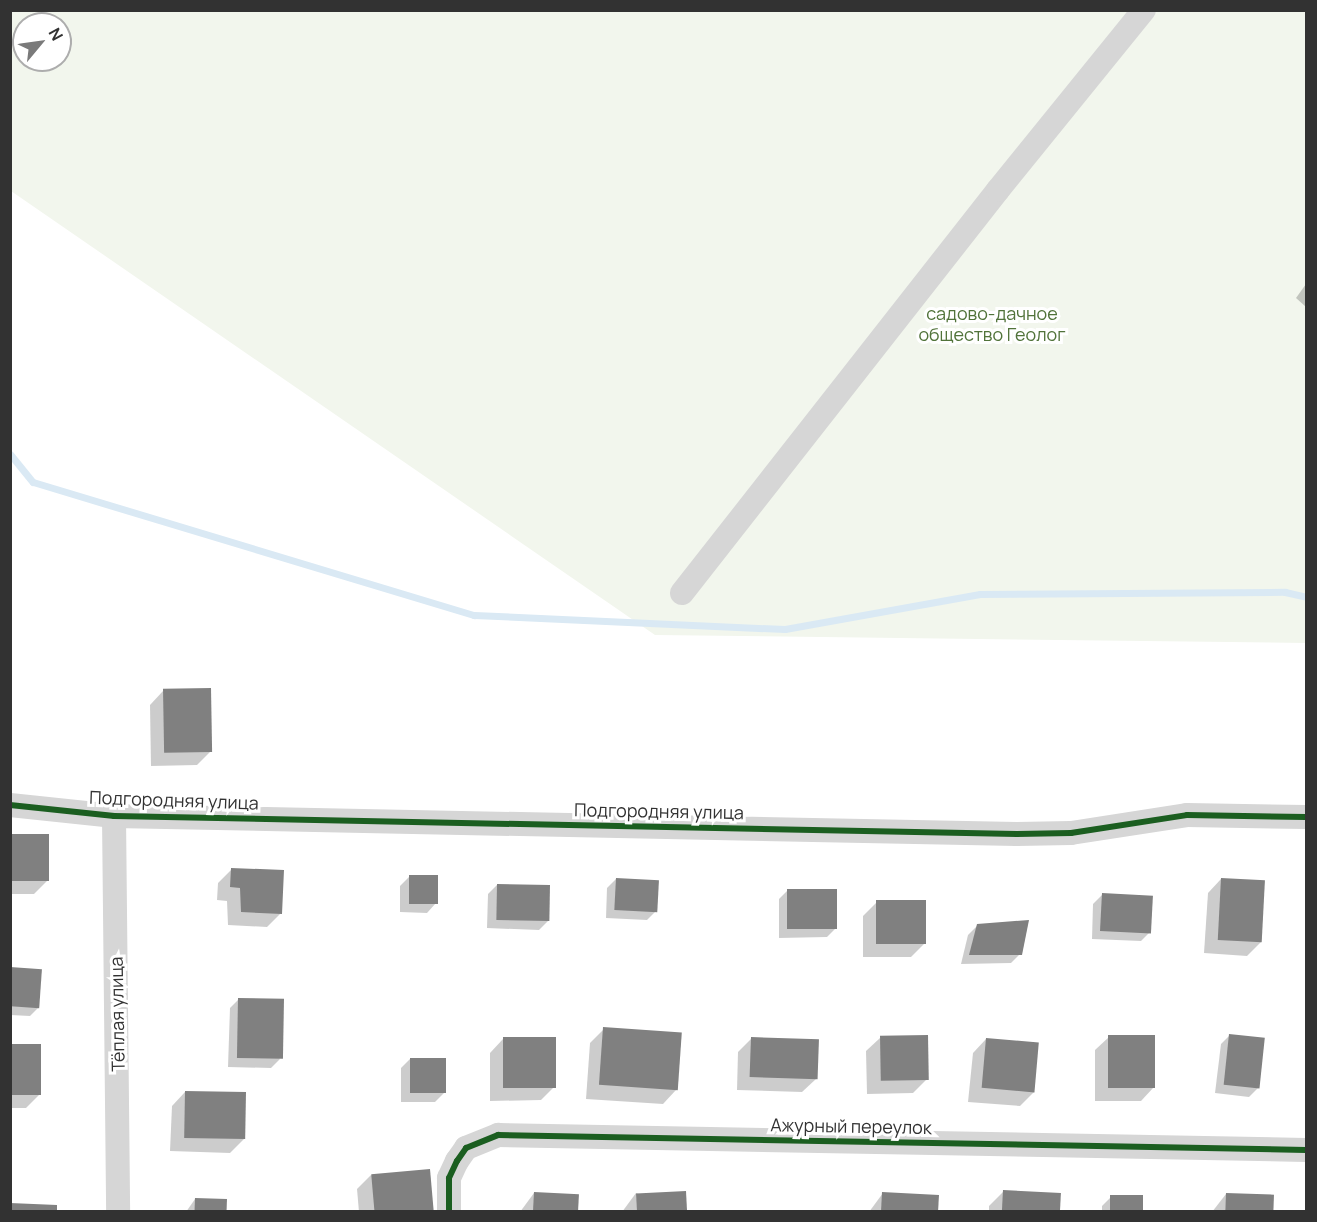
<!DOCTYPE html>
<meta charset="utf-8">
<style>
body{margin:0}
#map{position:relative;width:1317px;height:1222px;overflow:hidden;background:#fff;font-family:Manrope,sans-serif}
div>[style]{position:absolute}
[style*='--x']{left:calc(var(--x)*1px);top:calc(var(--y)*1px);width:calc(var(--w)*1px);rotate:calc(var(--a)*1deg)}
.green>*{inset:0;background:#f2f6ed}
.shadow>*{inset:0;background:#0003}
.stream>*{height:7px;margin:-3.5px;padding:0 3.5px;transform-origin:3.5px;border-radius:3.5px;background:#dae9f4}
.building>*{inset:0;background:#808080;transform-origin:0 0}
.minor>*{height:24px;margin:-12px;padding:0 12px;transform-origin:12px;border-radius:12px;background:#d6d6d6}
.cycleway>*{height:6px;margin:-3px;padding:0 3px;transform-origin:3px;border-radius:3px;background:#1b5e20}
span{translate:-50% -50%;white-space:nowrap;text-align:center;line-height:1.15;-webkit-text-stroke:6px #fff;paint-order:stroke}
.park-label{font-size:18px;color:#51733a}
.street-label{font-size:18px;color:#323232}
.frame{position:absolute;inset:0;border:12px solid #323232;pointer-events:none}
.north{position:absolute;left:12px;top:12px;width:60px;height:60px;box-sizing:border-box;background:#fff;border:2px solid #adadad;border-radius:50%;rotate:61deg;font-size:16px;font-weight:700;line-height:24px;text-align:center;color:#323232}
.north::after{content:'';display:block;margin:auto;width:21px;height:27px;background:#7a7a7a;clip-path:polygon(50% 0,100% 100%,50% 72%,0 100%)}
</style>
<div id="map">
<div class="green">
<div style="clip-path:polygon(evenodd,11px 11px,1306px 11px,1306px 643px,655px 635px,11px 191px,11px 11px,24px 24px,60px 24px,60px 60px,24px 60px,24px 24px)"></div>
</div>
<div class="shadow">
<div style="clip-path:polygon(1306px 284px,1306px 307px,1296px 298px)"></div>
<div style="clip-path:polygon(163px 691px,211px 751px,197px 765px,151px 766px,150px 705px)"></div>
<div style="clip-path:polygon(10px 835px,48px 880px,34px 894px,10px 894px)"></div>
<div style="clip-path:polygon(232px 869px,281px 913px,267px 927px,228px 925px,227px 901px,217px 900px,218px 883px)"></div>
<div style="clip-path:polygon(409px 877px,436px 903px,427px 913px,400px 912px,400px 886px)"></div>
<div style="clip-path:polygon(616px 879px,656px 911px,647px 920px,606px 918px,607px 888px)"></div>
<div style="clip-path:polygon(1221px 879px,1261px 942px,1247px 956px,1204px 953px,1208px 893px)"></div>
<div style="clip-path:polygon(497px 885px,548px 921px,539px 930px,487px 928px,488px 894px)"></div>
<div style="clip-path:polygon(788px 890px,836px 928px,827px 937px,779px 938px,779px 899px)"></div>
<div style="clip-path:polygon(1102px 895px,1150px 932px,1141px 941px,1092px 939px,1093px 904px)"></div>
<div style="clip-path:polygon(877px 902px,925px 943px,911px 957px,863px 957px,863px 916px)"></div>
<div style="clip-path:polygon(977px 926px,1020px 954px,1011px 963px,961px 964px,968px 935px)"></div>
<div style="clip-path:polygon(10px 969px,39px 1007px,30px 1016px,10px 1015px)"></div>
<div style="clip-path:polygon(239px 999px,280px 1059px,271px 1068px,228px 1067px,230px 1008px)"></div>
<div style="clip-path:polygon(604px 1029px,676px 1090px,663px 1104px,586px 1099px,590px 1043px)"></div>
<div style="clip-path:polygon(1230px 1035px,1258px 1088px,1249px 1097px,1215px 1093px,1221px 1044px)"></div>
<div style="clip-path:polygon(1109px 1037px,1154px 1087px,1141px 1101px,1095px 1101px,1095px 1050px)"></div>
<div style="clip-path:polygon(752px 1038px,816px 1079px,802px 1092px,737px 1090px,738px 1052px)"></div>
<div style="clip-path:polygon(880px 1038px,927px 1079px,913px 1093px,867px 1094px,866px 1051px)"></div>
<div style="clip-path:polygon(503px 1039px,555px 1086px,541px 1100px,490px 1101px,490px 1053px)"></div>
<div style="clip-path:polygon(986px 1039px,1034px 1092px,1020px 1106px,968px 1102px,973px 1053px)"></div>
<div style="clip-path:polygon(10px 1046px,40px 1094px,26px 1108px,10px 1108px)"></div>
<div style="clip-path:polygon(410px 1059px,444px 1093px,435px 1102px,401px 1102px,401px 1068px)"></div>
<div style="clip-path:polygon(185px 1092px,244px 1139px,230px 1153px,170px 1151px,172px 1106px)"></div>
<div style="clip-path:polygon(371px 1175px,432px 1212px,359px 1212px,357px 1189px)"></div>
<div style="clip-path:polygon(1003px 1192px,1059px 1212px,989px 1212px,989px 1206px)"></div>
<div style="clip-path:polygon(534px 1193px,577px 1212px,520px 1212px)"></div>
<div style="clip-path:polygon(636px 1193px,685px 1212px,622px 1212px)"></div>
<div style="clip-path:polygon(883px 1193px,936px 1212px,869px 1212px)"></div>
<div style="clip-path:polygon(1226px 1194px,1271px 1212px,1212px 1212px)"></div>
<div style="clip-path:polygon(1111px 1197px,1141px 1212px,1102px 1212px,1102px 1206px)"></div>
<div style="clip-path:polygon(195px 1199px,225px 1212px,186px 1212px)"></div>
</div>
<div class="stream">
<div style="--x:10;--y:454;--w:36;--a:51"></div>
<div style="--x:33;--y:482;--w:461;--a:16.8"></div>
<div style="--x:474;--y:615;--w:311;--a:2.6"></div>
<div style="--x:785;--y:629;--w:198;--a:-10.2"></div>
<div style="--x:980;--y:594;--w:305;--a:-0.4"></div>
<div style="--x:1285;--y:592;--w:22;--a:13"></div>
</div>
<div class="building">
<div style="left:211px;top:688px;width:64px;height:48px;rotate:89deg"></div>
<div style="left:10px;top:834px;width:39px;height:47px"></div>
<div style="clip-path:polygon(231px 868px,284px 870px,282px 914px,241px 912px,240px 888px,230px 887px)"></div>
<div style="left:409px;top:875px;width:29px;height:29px"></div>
<div style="left:616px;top:878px;width:43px;height:32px;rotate:3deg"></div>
<div style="left:1221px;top:878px;width:44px;height:62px;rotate:3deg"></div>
<div style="left:497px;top:884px;width:53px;height:36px;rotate:1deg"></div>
<div style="left:787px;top:889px;width:50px;height:40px"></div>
<div style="left:1102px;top:893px;width:51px;height:38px;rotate:3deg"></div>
<div style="left:926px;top:900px;width:44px;height:50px;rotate:90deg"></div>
<div style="clip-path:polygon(1029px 920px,1022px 955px,969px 955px,977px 924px)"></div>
<div style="left:10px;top:967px;width:32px;height:39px;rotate:4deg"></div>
<div style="left:238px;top:998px;width:46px;height:60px;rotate:1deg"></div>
<div style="left:603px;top:1027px;width:79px;height:58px;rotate:4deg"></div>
<div style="left:1229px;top:1034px;width:36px;height:51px;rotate:6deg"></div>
<div style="left:928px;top:1035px;width:45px;height:48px;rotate:89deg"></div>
<div style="left:1108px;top:1035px;width:47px;height:53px"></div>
<div style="left:503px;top:1037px;width:53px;height:51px"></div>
<div style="left:751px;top:1037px;width:68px;height:40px;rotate:2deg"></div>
<div style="left:986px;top:1038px;width:53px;height:50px;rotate:5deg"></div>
<div style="left:10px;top:1044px;width:31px;height:51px"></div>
<div style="left:410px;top:1058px;width:36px;height:35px"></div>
<div style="left:185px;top:1091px;width:61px;height:47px;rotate:1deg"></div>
<div style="left:430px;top:1169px;width:43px;height:59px;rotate:85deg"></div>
<div style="left:1003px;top:1190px;width:58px;height:22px;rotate:3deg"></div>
<div style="left:686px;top:1191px;width:21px;height:50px;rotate:87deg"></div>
<div style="left:534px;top:1192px;width:45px;height:20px;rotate:3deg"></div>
<div style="clip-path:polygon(882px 1192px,939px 1195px,938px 1212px,881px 1212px)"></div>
<div style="left:1226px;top:1193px;width:48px;height:19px;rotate:2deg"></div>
<div style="left:1110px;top:1195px;width:33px;height:17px"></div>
<div style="left:195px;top:1198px;width:32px;height:14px;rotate:2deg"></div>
<div style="clip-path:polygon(10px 1203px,57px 1205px,57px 1212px,10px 1212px)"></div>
</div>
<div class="minor">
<div style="--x:682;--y:593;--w:512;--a:-51.9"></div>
<div style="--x:998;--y:190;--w:232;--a:-51"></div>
<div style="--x:10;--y:805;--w:105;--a:6"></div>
<div style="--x:114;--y:816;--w:903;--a:1.14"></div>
<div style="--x:1017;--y:834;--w:54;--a:-1.1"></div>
<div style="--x:1071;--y:833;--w:117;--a:-8.8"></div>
<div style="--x:1187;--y:815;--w:119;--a:1"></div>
<div style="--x:114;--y:816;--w:396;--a:89.4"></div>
<div style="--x:449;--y:1212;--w:34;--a:-90"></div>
<div style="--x:449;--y:1178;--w:19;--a:-65"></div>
<div style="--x:457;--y:1161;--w:16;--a:-55"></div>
<div style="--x:466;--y:1148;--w:35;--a:-22"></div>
<div style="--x:498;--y:1135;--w:808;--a:1.06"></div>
</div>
<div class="cycleway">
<div style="--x:10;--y:805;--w:105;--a:6"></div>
<div style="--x:114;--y:816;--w:903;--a:1.14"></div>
<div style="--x:1017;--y:834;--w:54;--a:-1.1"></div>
<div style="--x:1071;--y:833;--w:117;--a:-8.8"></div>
<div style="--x:1187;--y:815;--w:119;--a:1"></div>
<div style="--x:449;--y:1212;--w:34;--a:-90"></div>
<div style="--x:449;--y:1178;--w:19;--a:-65"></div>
<div style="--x:457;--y:1161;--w:16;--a:-55"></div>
<div style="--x:466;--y:1148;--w:35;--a:-22"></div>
<div style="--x:498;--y:1135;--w:808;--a:1.06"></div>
</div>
<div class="park-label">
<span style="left:992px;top:324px">садово-дачное<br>общество Геолог</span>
</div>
<div class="street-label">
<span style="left:174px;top:800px;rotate:2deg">Подгородняя улица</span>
<span style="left:659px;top:811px;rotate:1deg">Подгородняя улица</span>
<span style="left:117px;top:1014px;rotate:-91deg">Тёплая улица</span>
<span style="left:851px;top:1126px;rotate:1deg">Ажурный переулок</span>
</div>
<div class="frame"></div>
<div class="north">N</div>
</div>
